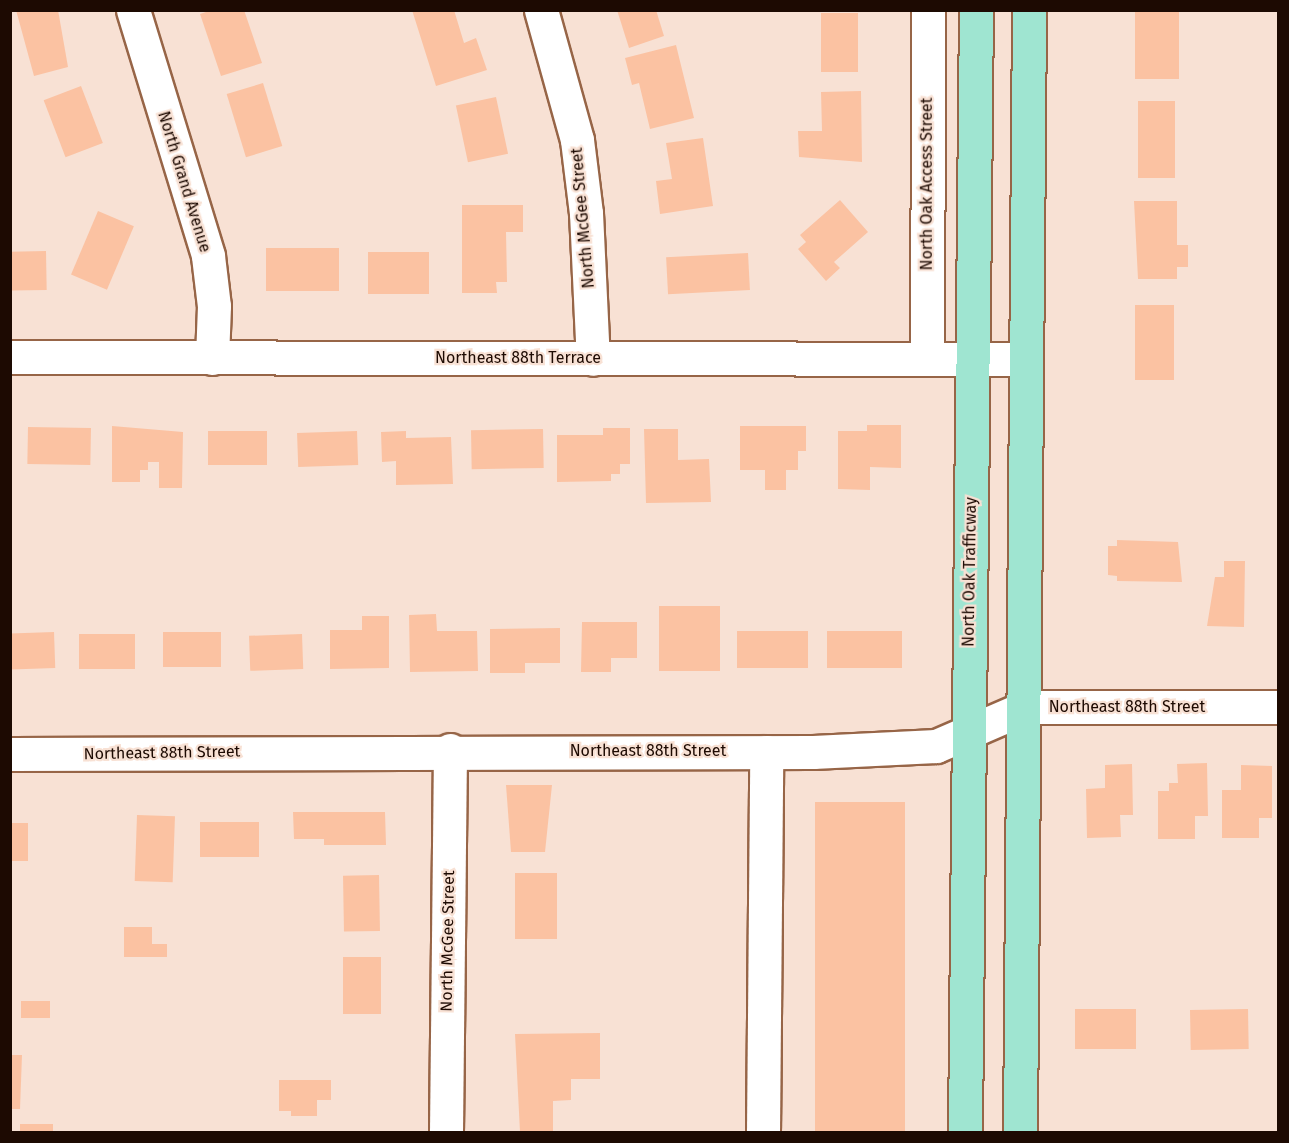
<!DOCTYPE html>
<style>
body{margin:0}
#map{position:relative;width:1289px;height:1143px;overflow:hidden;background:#f8e1d4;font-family:"Fira Sans",sans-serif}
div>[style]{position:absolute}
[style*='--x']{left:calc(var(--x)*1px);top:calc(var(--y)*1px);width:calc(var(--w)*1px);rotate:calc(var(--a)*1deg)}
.building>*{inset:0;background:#fbc2a2;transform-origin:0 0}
.roads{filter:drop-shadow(2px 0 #976547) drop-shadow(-2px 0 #976547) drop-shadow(0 2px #976547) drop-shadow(0 -2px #976547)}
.minor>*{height:33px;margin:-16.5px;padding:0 16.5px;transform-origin:16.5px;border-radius:16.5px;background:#fff}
.major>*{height:33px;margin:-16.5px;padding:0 16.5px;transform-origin:16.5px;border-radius:16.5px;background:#9fe5d1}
span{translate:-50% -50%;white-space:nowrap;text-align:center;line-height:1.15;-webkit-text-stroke:4.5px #f8e1d4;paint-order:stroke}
.street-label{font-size:16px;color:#1d0a02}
.frame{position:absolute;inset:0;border:12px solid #1d0a02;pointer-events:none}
</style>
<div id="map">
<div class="building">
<div style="clip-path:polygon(16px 10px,58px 10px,68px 67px,34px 76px)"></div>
<div style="clip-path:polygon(212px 10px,244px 10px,262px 63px,221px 76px,200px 14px)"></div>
<div style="clip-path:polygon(412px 10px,454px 10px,464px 43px,476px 38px,487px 70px,436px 86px)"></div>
<div style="clip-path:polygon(617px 10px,656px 10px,664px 36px,629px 48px)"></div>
<div style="left:1135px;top:10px;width:44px;height:69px"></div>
<div style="left:821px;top:13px;width:37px;height:59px"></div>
<div style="clip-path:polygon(676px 45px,694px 118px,650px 129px,639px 83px,632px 85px,625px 58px)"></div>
<div style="left:263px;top:83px;width:66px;height:38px;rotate:73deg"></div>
<div style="left:81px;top:86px;width:61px;height:40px;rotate:69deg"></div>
<div style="clip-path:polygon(861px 91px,862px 162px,799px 157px,798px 131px,822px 131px,821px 92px)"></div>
<div style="left:496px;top:97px;width:58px;height:41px;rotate:78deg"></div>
<div style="left:1138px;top:101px;width:37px;height:77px"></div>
<div style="clip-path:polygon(703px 138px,713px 206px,660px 214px,656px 181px,672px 179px,666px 143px)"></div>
<div style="clip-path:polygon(840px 200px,868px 232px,834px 262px,840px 268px,826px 281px,798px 249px,806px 242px,800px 235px)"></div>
<div style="clip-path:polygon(1134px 201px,1177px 201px,1177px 245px,1188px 245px,1188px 267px,1177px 267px,1177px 279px,1138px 279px)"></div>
<div style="clip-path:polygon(462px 205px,523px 205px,523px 232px,506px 232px,507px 282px,496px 282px,497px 293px,462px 293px)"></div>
<div style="left:98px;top:211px;width:39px;height:69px;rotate:23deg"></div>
<div style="left:266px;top:248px;width:73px;height:43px"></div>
<div style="left:46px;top:251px;width:39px;height:36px;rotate:89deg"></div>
<div style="left:368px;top:252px;width:61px;height:42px"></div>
<div style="left:748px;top:253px;width:37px;height:82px;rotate:87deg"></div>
<div style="left:1135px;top:305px;width:39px;height:75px"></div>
<div style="clip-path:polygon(867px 425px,901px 425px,901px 468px,870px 467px,870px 490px,838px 489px,838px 431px,867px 431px)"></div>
<div style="clip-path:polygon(112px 426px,183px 432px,182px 488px,159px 488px,159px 462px,148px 462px,148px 470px,140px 470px,140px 482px,112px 482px)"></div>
<div style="clip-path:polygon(740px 426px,806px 426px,806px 451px,798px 451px,798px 470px,786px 470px,786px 490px,765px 490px,765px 470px,740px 470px)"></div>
<div style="left:28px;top:427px;width:63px;height:37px;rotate:1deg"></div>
<div style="clip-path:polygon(603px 428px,630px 428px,630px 464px,620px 464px,620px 474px,611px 474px,611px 481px,557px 482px,557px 435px,603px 435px)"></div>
<div style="left:543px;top:429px;width:39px;height:72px;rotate:89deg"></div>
<div style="clip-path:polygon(644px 429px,678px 429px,678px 460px,709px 459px,711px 502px,646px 503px)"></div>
<div style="left:208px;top:431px;width:59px;height:34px"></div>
<div style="left:357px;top:431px;width:34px;height:60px;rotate:88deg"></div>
<div style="clip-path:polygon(406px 431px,406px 438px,451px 437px,453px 484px,396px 485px,396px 461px,382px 462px,381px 432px)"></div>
<div style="clip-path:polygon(1117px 540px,1178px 542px,1182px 582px,1117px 581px,1117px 576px,1108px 575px,1108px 546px,1117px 546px)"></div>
<div style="clip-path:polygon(1224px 561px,1245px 561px,1244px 627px,1207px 626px,1215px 577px,1224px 577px)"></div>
<div style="left:659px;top:606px;width:61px;height:65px"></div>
<div style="clip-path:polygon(436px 614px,437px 631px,477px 631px,478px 671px,410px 672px,409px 615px)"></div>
<div style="clip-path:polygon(362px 616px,389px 616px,389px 668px,330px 669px,330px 630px,362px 630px)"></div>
<div style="clip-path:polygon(582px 622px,637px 622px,637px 658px,611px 658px,611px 672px,581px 672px)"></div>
<div style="clip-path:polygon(560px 628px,560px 663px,525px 663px,525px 673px,490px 673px,490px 629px)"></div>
<div style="left:737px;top:631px;width:71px;height:37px"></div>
<div style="left:902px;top:631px;width:37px;height:75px;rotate:90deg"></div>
<div style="left:54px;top:632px;width:36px;height:44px;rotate:88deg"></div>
<div style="left:221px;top:632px;width:35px;height:58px;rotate:90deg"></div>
<div style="left:135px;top:634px;width:35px;height:56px;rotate:90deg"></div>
<div style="left:302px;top:634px;width:35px;height:53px;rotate:88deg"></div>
<div style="clip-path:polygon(1207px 763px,1208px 816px,1195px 816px,1195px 839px,1158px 839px,1158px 791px,1169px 791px,1169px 783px,1178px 783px,1177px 764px)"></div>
<div style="clip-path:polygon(1132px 764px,1133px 815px,1120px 815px,1121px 837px,1087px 838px,1086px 789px,1105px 788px,1105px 765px)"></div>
<div style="clip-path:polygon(1241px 765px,1272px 766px,1272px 818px,1259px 818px,1259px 838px,1222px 838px,1222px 790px,1241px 790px)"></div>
<div style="clip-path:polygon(506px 785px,552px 785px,545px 852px,511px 852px)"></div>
<div style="left:815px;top:802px;width:90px;height:330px"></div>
<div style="clip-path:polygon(293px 812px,385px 812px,386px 845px,324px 845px,324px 839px,294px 839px)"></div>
<div style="left:137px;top:815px;width:38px;height:66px;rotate:2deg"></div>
<div style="left:200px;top:822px;width:59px;height:35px"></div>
<div style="left:10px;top:823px;width:18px;height:38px"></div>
<div style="left:515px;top:873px;width:42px;height:66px"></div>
<div style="left:379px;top:875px;width:56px;height:36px;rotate:89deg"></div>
<div style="clip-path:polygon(124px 927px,152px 927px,152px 944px,167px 944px,167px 957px,124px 957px)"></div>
<div style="left:343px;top:957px;width:38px;height:57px"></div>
<div style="left:21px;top:1001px;width:29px;height:17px"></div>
<div style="left:1136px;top:1009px;width:40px;height:61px;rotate:90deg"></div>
<div style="left:1248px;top:1009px;width:40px;height:58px;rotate:89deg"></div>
<div style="clip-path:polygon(600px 1033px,600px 1079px,571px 1079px,571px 1100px,553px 1101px,553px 1132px,520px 1132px,515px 1034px)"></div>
<div style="clip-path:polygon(10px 1055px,22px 1055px,20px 1109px,10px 1109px)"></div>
<div style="clip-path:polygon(279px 1080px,331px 1080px,331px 1100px,317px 1100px,317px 1116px,291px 1116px,291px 1111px,279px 1111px)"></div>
<div style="left:20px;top:1124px;width:33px;height:8px"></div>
</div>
<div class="roads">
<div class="minor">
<div style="--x:133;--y:10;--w:257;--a:73"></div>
<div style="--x:208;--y:256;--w:50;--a:83.2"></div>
<div style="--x:214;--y:306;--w:52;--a:92.2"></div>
<div style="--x:541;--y:10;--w:135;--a:74.5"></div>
<div style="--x:577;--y:140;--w:74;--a:83"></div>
<div style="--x:586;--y:213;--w:146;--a:87.3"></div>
<div style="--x:10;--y:357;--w:1016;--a:0.11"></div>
<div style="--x:927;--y:358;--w:348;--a:-89.8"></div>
<div style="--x:10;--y:754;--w:803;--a:-0.14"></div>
<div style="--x:813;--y:752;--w:123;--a:-2.8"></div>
<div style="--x:936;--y:746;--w:98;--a:-23.4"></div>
<div style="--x:1026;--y:707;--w:252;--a:0"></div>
<div style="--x:446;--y:1132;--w:382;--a:-89.4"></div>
<div style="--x:763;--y:1132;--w:380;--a:-89.5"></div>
</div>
<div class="major">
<div style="--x:965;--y:1132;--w:1122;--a:-89.44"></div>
<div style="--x:1020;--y:1132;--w:1122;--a:-89.54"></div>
</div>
</div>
<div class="street-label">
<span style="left:184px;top:182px;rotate:73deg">North Grand Avenue</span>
<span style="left:927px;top:184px;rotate:-90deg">North Oak Access Street</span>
<span style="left:583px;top:218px;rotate:-95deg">North McGee Street</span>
<span style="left:518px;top:358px">Northeast 88th Terrace</span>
<span style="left:970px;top:572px;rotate:-89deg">North Oak Trafficway</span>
<span style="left:1127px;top:707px">Northeast 88th Street</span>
<span style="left:648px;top:751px">Northeast 88th Street</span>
<span style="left:162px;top:753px;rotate:-1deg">Northeast 88th Street</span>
<span style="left:448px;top:941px;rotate:-89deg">North McGee Street</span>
</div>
<div class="frame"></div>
</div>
